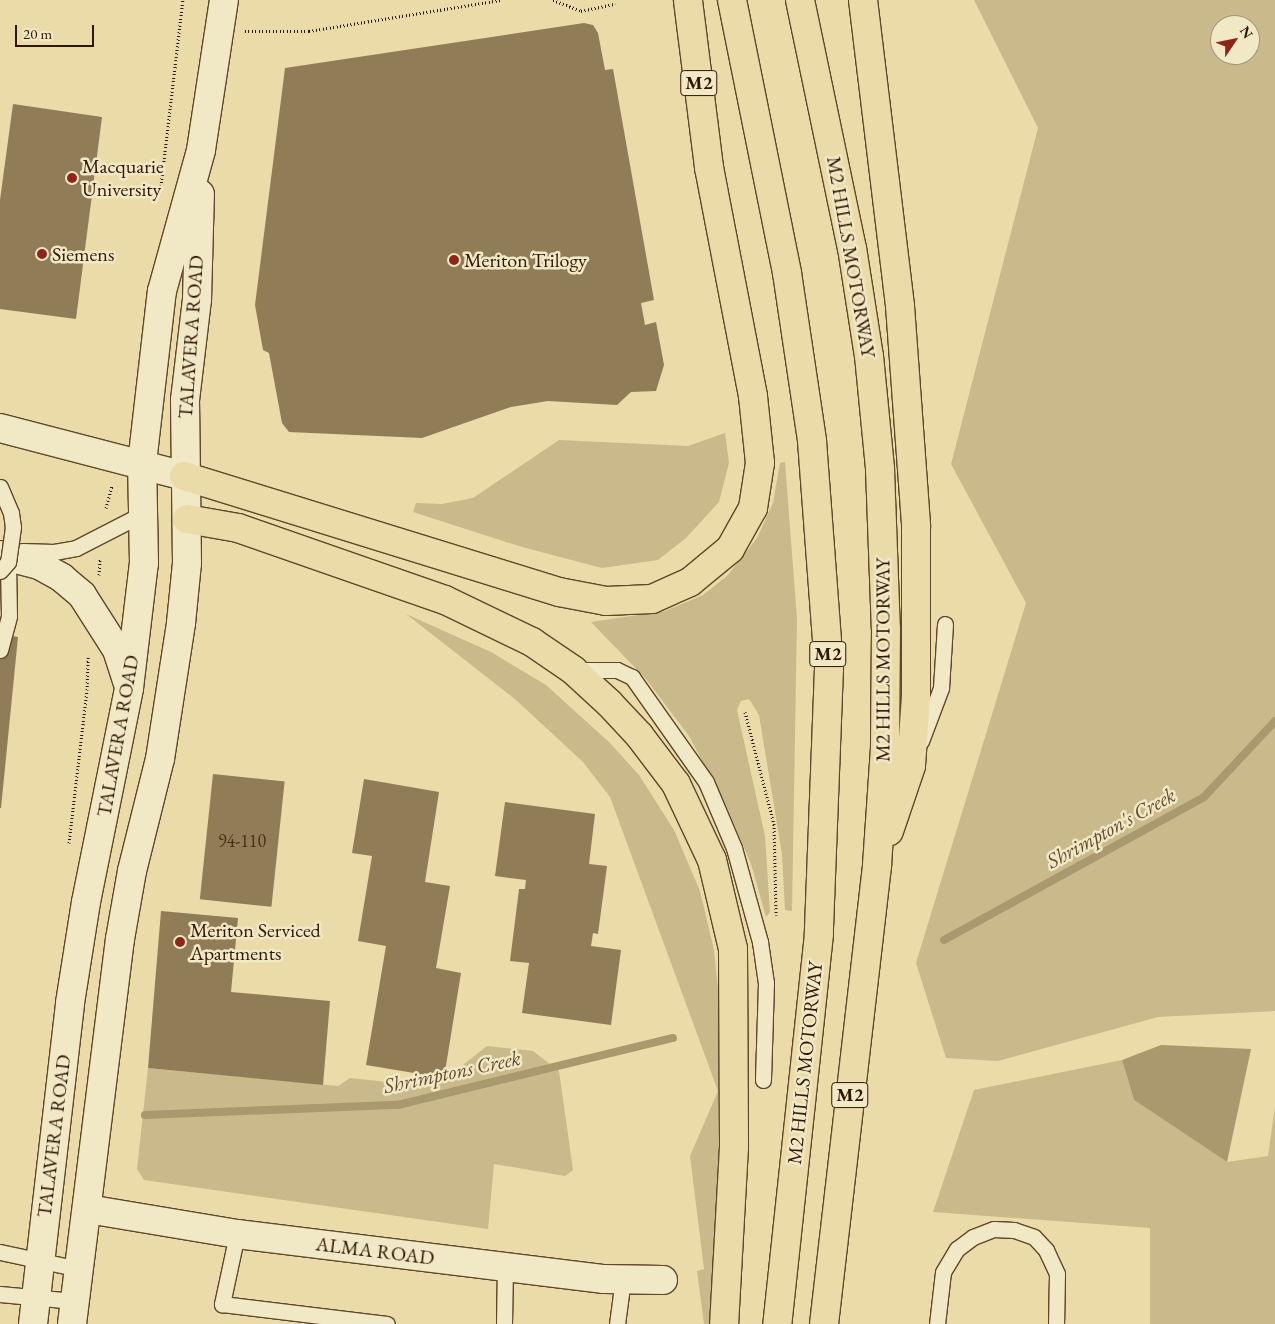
<!DOCTYPE html>
<style>
body{margin:0}
#map{position:relative;width:1275px;height:1324px;overflow:hidden;background:#eadba8;font-family:"EB Garamond",serif}
div>[style]{position:absolute}
[style*='--x']{left:calc(var(--x)*1px);top:calc(var(--y)*1px);width:calc(var(--w)*1px);rotate:calc(var(--a)*1deg)}
.green>*{inset:0;background:#caba8b}
.water>*{inset:0;background:#aa986f}
.stream>*{height:8px;margin:-4px;padding:0 4px;transform-origin:4px;border-radius:4px;background:#aa986f}
.building>*{inset:0;background:#907c57;transform-origin:0 0}
.path>*{height:3px;margin-top:-1.5px;transform-origin:0;background:repeating-linear-gradient(90deg,#2f1600 0 1px,transparent 0 3.5px)}
.roads{filter:drop-shadow(1px 0 #5e472a) drop-shadow(-1px 0 #5e472a) drop-shadow(0 1px #5e472a) drop-shadow(0 -1px #5e472a)}
.service>*{height:15px;margin:-7.5px;padding:0 7.5px;transform-origin:7.5px;border-radius:7.5px;background:#f1e8c6}
.minor>*{height:28px;margin:-14px;padding:0 14px;transform-origin:14px;border-radius:14px;background:#f1e8c6}
.secondary>*{height:28px;margin:-14px;padding:0 14px;transform-origin:14px;border-radius:14px;background:#f1e8c6}
.motorway>*{height:28px;margin:-14px;padding:0 14px;transform-origin:14px;border-radius:14px;background:#eadba8}
.bridges{filter:drop-shadow(1px 0 #5e472a) drop-shadow(-1px 0 #5e472a) drop-shadow(0 1px #5e472a) drop-shadow(0 -1px #5e472a)}
.service-bridge>*{height:15px;margin:-7.5px;padding:0 7.5px;transform-origin:7.5px;border-radius:7.5px;background:#f1e8c6}
.dots>*{width:14px;height:14px;translate:-50% -50%;box-sizing:border-box;border:2px solid #f1e8c6;border-radius:50%}
span{translate:-50% -50%;white-space:nowrap;text-align:center;line-height:1.15;-webkit-text-stroke:5px #f1e8c6;paint-order:stroke}
.number-label{font-size:18px;color:#473016}
.number-label span{-webkit-text-stroke-width:0}
.shield-label span{padding:1px 4px;background:#f1e8c6;border:1px solid;border-radius:4px;-webkit-text-stroke-width:0}
.shield-label{font-size:19px;color:#2f1600;font-weight:700}
.poi-label{font-size:20px;color:#2f1600}
.left{translate:0 -50%;text-align:left}
.street-label{font-size:20px;color:#2f1600}
.water-label{font-size:21px;color:#604a2c;font-style:italic}
.north{position:absolute;left:1210px;top:15px;width:50px;height:50px;box-sizing:border-box;background:#f1e8c6;border:1px solid #a39477;border-radius:50%;rotate:56deg;font-size:14px;font-weight:700;line-height:20px;text-align:center;color:#2f1600}
.north::after{content:'';display:block;margin:auto;width:18px;height:22px;background:#8f2418;clip-path:polygon(50% 0,100% 100%,50% 72%,0 100%)}
.scale{position:absolute;left:15px;top:25px;width:79px;height:22px;box-sizing:border-box;border:2px solid #2f1600;border-top:0;padding-left:6px;font-size:15px;line-height:18px;white-space:nowrap;color:#2f1600;-webkit-text-stroke:4px #f1e8c6;paint-order:stroke}
</style>
<div id="map">
<div class="green">
<div style="clip-path:polygon(evenodd,974px 0,1275px 0,1275px 1011px,1158px 1017px,998px 1061px,946px 1058px,916px 963px,1026px 603px,951px 464px,1038px 128px,974px 0,1220px 25px,1250px 25px,1250px 55px,1220px 55px,1220px 25px)"></div>
<div style="clip-path:polygon(725px 433px,729px 463px,719px 502px,686px 538px,658px 560px,602px 568px,522px 547px,413px 512px,416px 503px,442px 504px,473px 498px,559px 440px,688px 446px)"></div>
<div style="clip-path:polygon(785px 462px,797px 619px,792px 911px,785px 910px,782px 854px,759px 715px,749px 699px,741px 701px,737px 710px,765px 836px,770px 912px,766px 917px,751px 864px,727px 808px,689px 736px,646px 679px,591px 622px,665px 611px,703px 595px,727px 576px,757px 538px,773px 503px,780px 463px)"></div>
<div style="clip-path:polygon(406px 614px,491px 652px,546px 685px,610px 743px,639px 775px,674px 830px,700px 891px,714px 950px,720px 1008px,724px 1093px,712px 1324px,704px 1324px,697px 1271px,704px 1269px,690px 1156px,718px 1091px,610px 797px,583px 762px,516px 700px)"></div>
<div style="clip-path:polygon(487px 1046px,533px 1051px,559px 1071px,573px 1170px,565px 1176px,494px 1164px,488px 1229px,144px 1180px,137px 1169px,148px 1068px,338px 1086px,350px 1078px,435px 1087px)"></div>
<div style="clip-path:polygon(1122px 1060px,1134px 1100px,1227px 1162px,1268px 1156px,1275px 1106px,1275px 1324px,1150px 1324px,1150px 1228px,933px 1212px,974px 1090px)"></div>
</div>
<div class="water">
<div style="clip-path:polygon(1161px 1045px,1251px 1049px,1227px 1162px,1134px 1100px,1122px 1060px)"></div>
</div>
<div class="stream">
<div style="--x:944;--y:940;--w:297;--a:-28.8"></div>
<div style="--x:1204;--y:797;--w:104;--a:-46.9"></div>
<div style="--x:145;--y:1115;--w:253;--a:-2.3"></div>
<div style="--x:398;--y:1105;--w:283;--a:-13.7"></div>
</div>
<div class="building">
<div style="clip-path:polygon(584px 23px,593px 25px,598px 33px,605px 70px,613px 69px,654px 300px,641px 303px,645px 325px,656px 322px,664px 365px,656px 391px,631px 392px,617px 405px,548px 401px,511px 407px,422px 438px,289px 432px,282px 423px,269px 353px,263px 350px,255px 305px,285px 68px)"></div>
<div style="clip-path:polygon(13px 104px,102px 117px,76px 319px,0 309px,0 200px)"></div>
<div style="clip-path:polygon(0 634px,18px 637px,1px 808px,0 808px)"></div>
<div style="left:213px;top:774px;width:72px;height:126px;rotate:6deg"></div>
<div style="clip-path:polygon(364px 779px,439px 792px,425px 882px,450px 886px,436px 968px,461px 973px,444px 1078px,366px 1065px,386px 946px,358px 941px,372px 856px,352px 853px)"></div>
<div style="clip-path:polygon(505px 802px,595px 814px,589px 864px,607px 866px,598px 934px,593px 933px,591px 946px,621px 950px,611px 1025px,522px 1013px,529px 963px,510px 961px,519px 889px,525px 889px,526px 880px,495px 876px)"></div>
<div style="clip-path:polygon(161px 911px,238px 918px,231px 992px,330px 1001px,323px 1085px,148px 1068px)"></div>
</div>
<div class="path">
<div style="--x:553;--y:0;--w:30;--a:21"></div>
<div style="--x:581;--y:11;--w:35;--a:-12"></div>
<div style="--x:245;--y:31;--w:64;--a:0"></div>
<div style="--x:309;--y:31;--w:194;--a:-9.2"></div>
<div style="--x:161;--y:186;--w:187;--a:-83.3"></div>
<div style="--x:106;--y:508;--w:24;--a:-75"></div>
<div style="--x:99;--y:575;--w:16;--a:-86"></div>
<div style="--x:745;--y:712;--w:116;--a:75.5"></div>
<div style="--x:774;--y:824;--w:91;--a:88.7"></div>
<div style="--x:69;--y:843;--w:154;--a:-83.3"></div>
<div style="--x:87;--y:690;--w:34;--a:-88"></div>
</div>
<div class="roads">
<div class="service">
<div style="--x:22;--y:551;--w:32;--a:2"></div>
<div style="--x:54;--y:552;--w:22;--a:-10"></div>
<div style="--x:76;--y:548;--w:76;--a:-27.2"></div>
<div style="--x:0;--y:650;--w:35;--a:-75"></div>
<div style="--x:9;--y:616;--w:54;--a:-91.1"></div>
<div style="--x:575;--y:670;--w:42;--a:0"></div>
<div style="--x:617;--y:670;--w:17;--a:25"></div>
<div style="--x:632;--y:677;--w:128;--a:54.8"></div>
<div style="--x:706;--y:782;--w:72;--a:67"></div>
<div style="--x:734;--y:848;--w:98;--a:74.5"></div>
<div style="--x:760;--y:942;--w:41;--a:81.7"></div>
<div style="--x:766;--y:983;--w:97;--a:91.8"></div>
<div style="--x:921;--y:741;--w:57;--a:-69.3"></div>
<div style="--x:941;--y:688;--w:64;--a:-86.4"></div>
<div style="--x:237;--y:1234;--w:72;--a:102.1"></div>
<div style="--x:222;--y:1304;--w:166;--a:6.9"></div>
<div style="--x:0;--y:1252;--w:81;--a:12.1"></div>
<div style="--x:0;--y:1294;--w:74;--a:5.4"></div>
<div style="--x:504;--y:1324;--w:57;--a:-89"></div>
<div style="--x:617;--y:1324;--w:45;--a:-82.4"></div>
<div style="--x:937;--y:1324;--w:52;--a:-83.4"></div>
<div style="--x:943;--y:1272;--w:27;--a:-59"></div>
<div style="--x:957;--y:1249;--w:20;--a:-37"></div>
<div style="--x:973;--y:1237;--w:22;--a:-21"></div>
<div style="--x:994;--y:1229;--w:20;--a:3"></div>
<div style="--x:1014;--y:1230;--w:21;--a:19"></div>
<div style="--x:1034;--y:1237;--w:18;--a:47"></div>
<div style="--x:1046;--y:1250;--w:26;--a:65"></div>
<div style="--x:1057;--y:1274;--w:50;--a:91.1"></div>
</div>
<div class="minor">
<div style="--x:88;--y:1209;--w:151;--a:9.5"></div>
<div style="--x:237;--y:1234;--w:370;--a:7"></div>
<div style="--x:604;--y:1279;--w:59;--a:1"></div>
</div>
<div class="secondary">
<div style="--x:0;--y:428;--w:190;--a:14.6"></div>
<div style="--x:0;--y:555;--w:40;--a:14.4"></div>
<div style="--x:39;--y:565;--w:26;--a:29"></div>
<div style="--x:62;--y:578;--w:26;--a:40"></div>
<div style="--x:82;--y:595;--w:65;--a:57.5"></div>
<div style="--x:117;--y:650;--w:33;--a:72"></div>
<div style="--x:33;--y:1324;--w:323;--a:-83.4"></div>
<div style="--x:70;--y:1003;--w:102;--a:-81"></div>
<div style="--x:86;--y:902;--w:218;--a:-78.6"></div>
<div style="--x:129;--y:688;--w:126;--a:-83.2"></div>
<div style="--x:144;--y:563;--w:100;--a:-91.1"></div>
<div style="--x:142;--y:463;--w:173;--a:-83.4"></div>
<div style="--x:162;--y:291;--w:146;--a:-74.5"></div>
<div style="--x:201;--y:150;--w:152;--a:-81.3"></div>
<div style="--x:72;--y:1324;--w:388;--a:-82.9"></div>
<div style="--x:120;--y:939;--w:69;--a:-80"></div>
<div style="--x:132;--y:871;--w:115;--a:-76"></div>
<div style="--x:160;--y:759;--w:138;--a:-81.2"></div>
<div style="--x:181;--y:623;--w:60;--a:-84.3"></div>
<div style="--x:187;--y:563;--w:163;--a:-90.7"></div>
<div style="--x:185;--y:400;--w:102;--a:-83.2"></div>
<div style="--x:197;--y:299;--w:105;--a:-88.4"></div>
</div>
<div class="motorway">
<div style="--x:732;--y:0;--w:278;--a:78.6"></div>
<div style="--x:787;--y:273;--w:170;--a:81.5"></div>
<div style="--x:812;--y:441;--w:228;--a:85.7"></div>
<div style="--x:829;--y:668;--w:266;--a:92.2"></div>
<div style="--x:819;--y:934;--w:392;--a:96.1"></div>
<div style="--x:800;--y:0;--w:253;--a:78.2"></div>
<div style="--x:852;--y:248;--w:109;--a:81.1"></div>
<div style="--x:869;--y:356;--w:114;--a:84.4"></div>
<div style="--x:880;--y:469;--w:160;--a:87.9"></div>
<div style="--x:886;--y:629;--w:119;--a:90.5"></div>
<div style="--x:885;--y:748;--w:118;--a:93.9"></div>
<div style="--x:877;--y:866;--w:461;--a:96.6"></div>
<div style="--x:863;--y:0;--w:308;--a:83.1"></div>
<div style="--x:900;--y:306;--w:221;--a:85.8"></div>
<div style="--x:916;--y:526;--w:170;--a:90"></div>
<div style="--x:916;--y:696;--w:70;--a:94.1"></div>
<div style="--x:911;--y:766;--w:69;--a:108.7"></div>
<div style="--x:184;--y:476;--w:393;--a:17.2"></div>
<div style="--x:559;--y:592;--w:48;--a:10.8"></div>
<div style="--x:606;--y:601;--w:46;--a:-2.5"></div>
<div style="--x:652;--y:599;--w:42;--a:-24.1"></div>
<div style="--x:690;--y:582;--w:52;--a:-39.5"></div>
<div style="--x:730;--y:549;--w:47;--a:-60.7"></div>
<div style="--x:753;--y:508;--w:46;--a:-81.2"></div>
<div style="--x:760;--y:463;--w:67;--a:-96"></div>
<div style="--x:753;--y:396;--w:233;--a:-100.9"></div>
<div style="--x:709;--y:167;--w:168;--a:-97.2"></div>
<div style="--x:187;--y:519;--w:52;--a:10"></div>
<div style="--x:238;--y:528;--w:219;--a:19.2"></div>
<div style="--x:445;--y:600;--w:97;--a:25.8"></div>
<div style="--x:532;--y:642;--w:50;--a:34.3"></div>
<div style="--x:573;--y:670;--w:49;--a:42.5"></div>
<div style="--x:609;--y:703;--w:44;--a:46.8"></div>
<div style="--x:639;--y:735;--w:61;--a:52.9"></div>
<div style="--x:676;--y:784;--w:84;--a:64.7"></div>
<div style="--x:712;--y:860;--w:91;--a:76.7"></div>
<div style="--x:733;--y:949;--w:198;--a:89.7"></div>
<div style="--x:734;--y:1147;--w:177;--a:93.2"></div>
</div>
</div>
<div class="bridges">
<div class="service-bridge">
<div style="--x:0;--y:487;--w:28;--a:67"></div>
<div style="--x:11;--y:513;--w:14;--a:82"></div>
<div style="--x:13;--y:527;--w:35;--a:98"></div>
<div style="--x:8;--y:562;--w:12;--a:132"></div>
</div>
</div>
<div class="dots">
<div style="left:72px;top:178px;background:#8f2418"></div>
<div style="left:42px;top:254px;background:#8f2418"></div>
<div style="left:454px;top:260px;background:#8f2418"></div>
<div style="left:180px;top:942px;background:#8f2418"></div>
</div>
<div class="number-label">
<span style="left:242px;top:841px">94-110</span>
</div>
<div class="shield-label">
<span style="left:699px;top:83px">M2</span>
<span style="left:828px;top:654px">M2</span>
<span style="left:850px;top:1095px">M2</span>
</div>
<div class="poi-label">
<span class="left" style="left:82px;top:178px">Macquarie<br>University</span>
<span class="left" style="left:52px;top:254px">Siemens</span>
<span class="left" style="left:464px;top:260px">Meriton Trilogy</span>
<span class="left" style="left:190px;top:942px">Meriton Serviced<br>Apartments</span>
</div>
<div class="street-label">
<span style="left:851px;top:257px;rotate:80deg">M2 HILLS MOTORWAY</span>
<span style="left:191px;top:337px;rotate:-86deg">TALAVERA ROAD</span>
<span style="left:883px;top:660px;rotate:-90deg">M2 HILLS MOTORWAY</span>
<span style="left:118px;top:736px;rotate:-80deg">TALAVERA ROAD</span>
<span style="left:805px;top:1063px;rotate:-84deg">M2 HILLS MOTORWAY</span>
<span style="left:54px;top:1136px;rotate:-83deg">TALAVERA ROAD</span>
<span style="left:375px;top:1251px;rotate:7deg">ALMA ROAD</span>
</div>
<div class="water-label">
<span style="left:1111px;top:828px;rotate:-29deg">Shrimpton's Creek</span>
<span style="left:452px;top:1072px;rotate:-12deg">Shrimptons Creek</span>
</div>
<div class="north">N</div>
<div class="scale">20 m</div>
</div>
